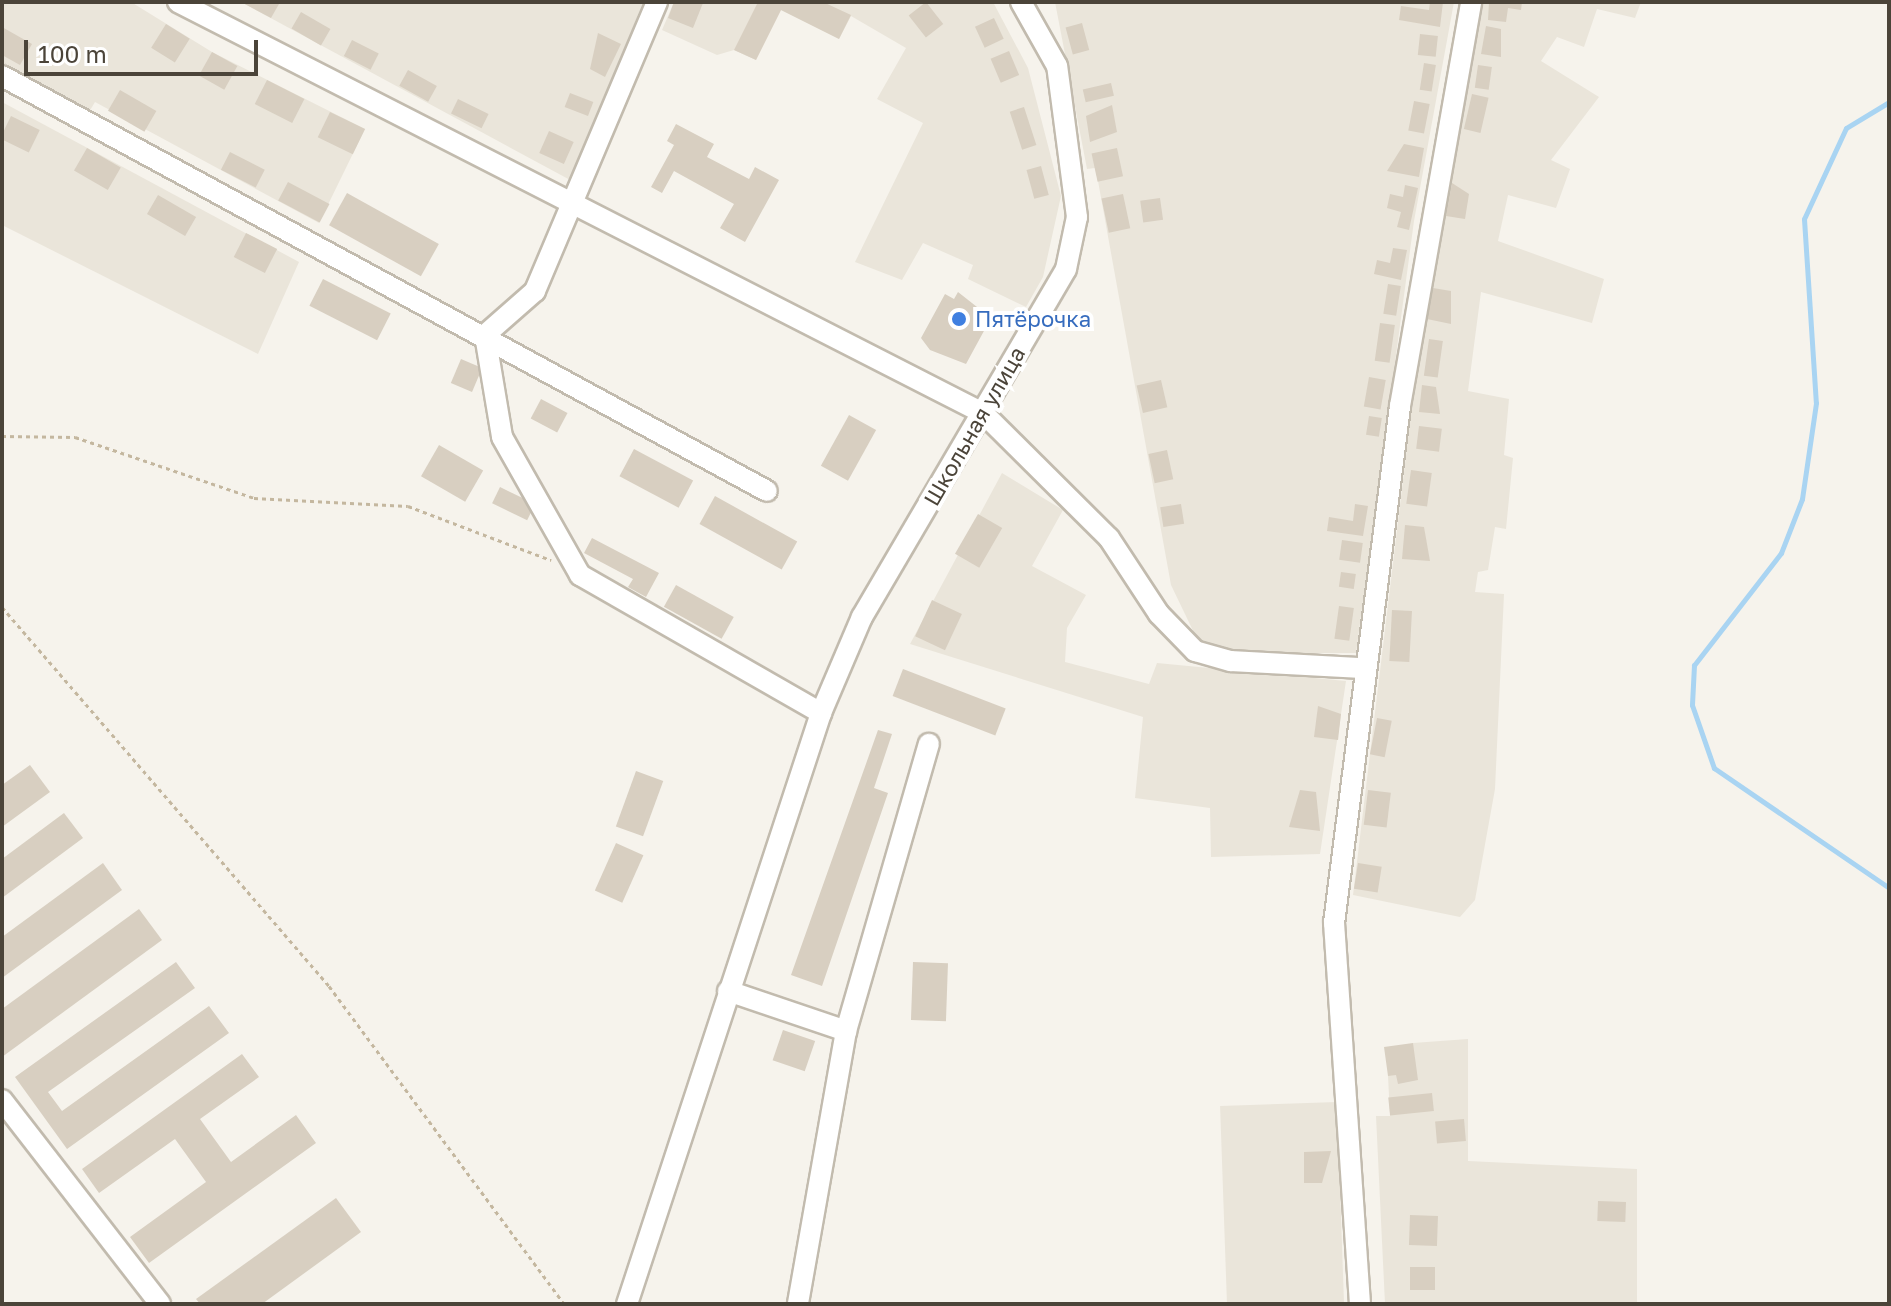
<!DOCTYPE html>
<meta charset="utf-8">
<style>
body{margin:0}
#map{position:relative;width:1891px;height:1306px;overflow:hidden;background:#f6f3ec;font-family:"Golos Text",sans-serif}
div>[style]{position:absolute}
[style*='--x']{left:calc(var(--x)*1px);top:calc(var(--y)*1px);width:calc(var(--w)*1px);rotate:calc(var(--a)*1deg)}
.residential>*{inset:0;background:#eae5da;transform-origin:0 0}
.stream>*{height:5px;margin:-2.5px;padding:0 2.5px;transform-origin:2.5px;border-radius:2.5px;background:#a9d4f2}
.building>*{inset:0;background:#d8cfc1;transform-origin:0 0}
.path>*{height:3px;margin-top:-1.5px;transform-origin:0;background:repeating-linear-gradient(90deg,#c4b79f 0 4px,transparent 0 8px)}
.roads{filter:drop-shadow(2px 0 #c2bbae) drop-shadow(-2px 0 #c2bbae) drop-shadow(0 2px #c2bbae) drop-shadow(0 -2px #c2bbae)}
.minor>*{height:20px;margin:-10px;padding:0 10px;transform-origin:10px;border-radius:10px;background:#fff}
.dots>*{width:22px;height:22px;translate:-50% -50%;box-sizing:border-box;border:4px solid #fff;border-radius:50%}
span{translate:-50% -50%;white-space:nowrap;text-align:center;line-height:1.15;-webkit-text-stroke:8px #fff;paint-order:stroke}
.shop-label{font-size:22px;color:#366cbe}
.left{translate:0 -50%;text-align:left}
.street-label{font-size:22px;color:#4b4439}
.frame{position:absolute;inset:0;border:4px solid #4b4439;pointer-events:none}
.scale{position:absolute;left:24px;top:40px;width:234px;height:36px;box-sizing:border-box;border:4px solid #4b4439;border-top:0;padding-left:10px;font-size:24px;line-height:28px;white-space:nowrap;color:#4b4439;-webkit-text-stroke:6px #fff;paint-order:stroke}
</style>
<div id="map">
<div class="residential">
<div style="clip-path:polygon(2px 2px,131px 2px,212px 52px,365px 129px,319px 223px,95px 102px,89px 112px,2px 64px)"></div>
<div style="clip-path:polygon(241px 2px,643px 2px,572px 181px)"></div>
<div style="clip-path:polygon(674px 2px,993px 2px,1028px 68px,1061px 196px,1043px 277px,1026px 307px,968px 279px,973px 265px,923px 243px,902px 280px,855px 262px,923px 123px,877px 99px,906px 48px,851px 16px,839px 39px,781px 10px,756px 60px,734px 50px,717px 55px,662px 30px)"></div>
<div style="clip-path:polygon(1055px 2px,1454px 2px,1414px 221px,1356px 653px,1237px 653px,1197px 639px,1171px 585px,1098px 181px,1095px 168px,1087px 169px)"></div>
<div style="clip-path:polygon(1480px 2px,1641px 2px,1635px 18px,1597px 9px,1584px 47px,1557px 37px,1541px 61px,1599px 97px,1551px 160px,1570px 169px,1556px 208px,1508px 195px,1498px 241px,1604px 279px,1592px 323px,1481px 292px,1468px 391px,1509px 399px,1504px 455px,1513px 458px,1506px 529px,1495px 527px,1488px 570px,1478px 572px,1475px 592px,1504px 594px,1495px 789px,1475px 900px,1460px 917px,1353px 895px,1411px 414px)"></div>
<div style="clip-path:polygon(2px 102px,299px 262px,258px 354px,2px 225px)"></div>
<div style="clip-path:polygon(1002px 473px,1063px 510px,1032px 566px,1086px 595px,1067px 628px,1065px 662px,1149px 684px,1157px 663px,1346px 681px,1320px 854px,1211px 857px,1210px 808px,1135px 798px,1143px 717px,910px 644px)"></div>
<div style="clip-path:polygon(1468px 1039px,1468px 1161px,1637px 1169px,1637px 1304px,1385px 1304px,1376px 1116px,1390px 1116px,1388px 1076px,1413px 1043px)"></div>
<div style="left:1337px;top:1102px;width:202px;height:117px;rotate:88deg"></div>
</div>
<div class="stream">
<div style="--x:1889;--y:102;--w:50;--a:148.8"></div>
<div style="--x:1846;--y:128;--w:100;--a:114.8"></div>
<div style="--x:1804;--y:219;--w:184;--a:86.3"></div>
<div style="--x:1816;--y:403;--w:97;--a:98.3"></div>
<div style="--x:1802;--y:499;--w:58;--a:111.3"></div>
<div style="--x:1781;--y:553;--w:142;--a:127.8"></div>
<div style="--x:1694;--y:665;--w:40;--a:92.9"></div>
<div style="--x:1692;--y:705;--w:67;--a:70.8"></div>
<div style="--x:1714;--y:768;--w:212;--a:34.4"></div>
</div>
<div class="building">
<div style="clip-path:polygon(241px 2px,276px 2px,279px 4px,271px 18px)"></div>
<div style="clip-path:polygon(674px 2px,703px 3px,693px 28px,668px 18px)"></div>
<div style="clip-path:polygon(758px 2px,823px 2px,851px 15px,839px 39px,781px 10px,756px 60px,734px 50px)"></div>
<div style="left:926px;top:2px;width:28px;height:22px;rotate:52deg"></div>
<div style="clip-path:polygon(1430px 2px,1443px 2px,1440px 27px,1399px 20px,1401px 6px,1429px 10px)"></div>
<div style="clip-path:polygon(1489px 2px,1522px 2px,1521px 10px,1508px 8px,1506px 22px,1488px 20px)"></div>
<div style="left:301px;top:12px;width:34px;height:19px;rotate:30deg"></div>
<div style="left:994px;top:18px;width:23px;height:21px;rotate:65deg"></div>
<div style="left:1082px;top:23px;width:28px;height:17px;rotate:75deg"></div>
<div style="left:166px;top:24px;width:28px;height:28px;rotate:32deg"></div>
<div style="clip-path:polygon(1486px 26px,1501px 29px,1501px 57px,1481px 54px)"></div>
<div style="clip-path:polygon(2px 27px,32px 44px,20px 65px,2px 55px)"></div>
<div style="clip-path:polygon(598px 33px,621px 44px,605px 77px,590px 69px)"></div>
<div style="left:1420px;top:34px;width:18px;height:21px;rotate:6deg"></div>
<div style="left:352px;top:40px;width:30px;height:18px;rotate:27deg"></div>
<div style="left:1009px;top:51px;width:26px;height:20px;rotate:67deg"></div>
<div style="left:212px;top:52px;width:29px;height:27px;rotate:29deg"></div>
<div style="left:1424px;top:63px;width:12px;height:27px;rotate:9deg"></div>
<div style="left:1478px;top:65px;width:14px;height:23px;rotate:8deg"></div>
<div style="left:408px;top:70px;width:33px;height:18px;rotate:29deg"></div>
<div style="left:267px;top:80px;width:42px;height:27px;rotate:27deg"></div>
<div style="left:1111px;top:83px;width:13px;height:29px;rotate:77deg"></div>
<div style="left:120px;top:90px;width:42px;height:24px;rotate:30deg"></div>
<div style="left:570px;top:93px;width:25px;height:15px;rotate:21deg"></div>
<div style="left:1472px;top:94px;width:17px;height:36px;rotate:13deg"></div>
<div style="left:458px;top:99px;width:34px;height:16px;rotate:26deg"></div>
<div style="left:1414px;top:101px;width:16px;height:30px;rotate:11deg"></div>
<div style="clip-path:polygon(1112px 105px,1117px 132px,1090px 142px,1086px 116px)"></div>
<div style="left:1024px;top:107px;width:40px;height:15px;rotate:72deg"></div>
<div style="left:330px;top:112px;width:39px;height:28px;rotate:26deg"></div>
<div style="left:11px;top:116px;width:32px;height:25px;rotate:26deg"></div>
<div style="clip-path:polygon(676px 124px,714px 144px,707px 157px,749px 179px,755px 167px,779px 180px,745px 242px,720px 228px,734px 204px,674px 171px,662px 193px,651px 187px,674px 145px,667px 141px)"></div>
<div style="left:549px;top:131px;width:27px;height:24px;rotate:24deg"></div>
<div style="clip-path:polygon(1404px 144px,1424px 148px,1419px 177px,1387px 171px)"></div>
<div style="left:87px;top:148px;width:39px;height:26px;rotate:30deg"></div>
<div style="left:1117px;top:148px;width:29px;height:26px;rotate:78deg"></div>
<div style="left:230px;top:152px;width:39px;height:20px;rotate:27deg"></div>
<div style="left:1041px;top:166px;width:30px;height:15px;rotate:75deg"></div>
<div style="left:288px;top:182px;width:47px;height:21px;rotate:28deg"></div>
<div style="clip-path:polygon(1452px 183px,1469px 194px,1465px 219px,1446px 216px)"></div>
<div style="clip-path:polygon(1405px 185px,1418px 188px,1409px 230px,1397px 227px,1401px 212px,1387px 208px,1390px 194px,1403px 197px)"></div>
<div style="left:347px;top:193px;width:105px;height:37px;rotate:29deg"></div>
<div style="left:1123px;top:194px;width:35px;height:22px;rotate:78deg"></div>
<div style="left:158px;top:195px;width:44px;height:22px;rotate:30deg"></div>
<div style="left:1160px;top:198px;width:22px;height:20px;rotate:82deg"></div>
<div style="left:246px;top:233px;width:35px;height:27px;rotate:27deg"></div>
<div style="clip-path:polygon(1393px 248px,1407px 250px,1401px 280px,1374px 274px,1377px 260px,1390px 263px)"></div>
<div style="left:323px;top:279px;width:76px;height:30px;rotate:27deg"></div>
<div style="left:1388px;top:284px;width:13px;height:30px;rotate:9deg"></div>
<div style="clip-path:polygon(1433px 288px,1451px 291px,1451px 324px,1427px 319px)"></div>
<div style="clip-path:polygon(958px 292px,991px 318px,966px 364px,930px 350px,921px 338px,945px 294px,954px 299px)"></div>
<div style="left:1380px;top:323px;width:15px;height:38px;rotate:8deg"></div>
<div style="left:1429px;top:339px;width:14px;height:37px;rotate:8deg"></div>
<div style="left:461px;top:359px;width:23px;height:26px;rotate:23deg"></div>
<div style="left:1369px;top:377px;width:17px;height:30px;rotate:10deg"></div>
<div style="left:1161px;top:380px;width:28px;height:25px;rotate:77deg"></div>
<div style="clip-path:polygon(1422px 385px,1436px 387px,1440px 414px,1419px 412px)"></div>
<div style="left:541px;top:399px;width:30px;height:22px;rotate:28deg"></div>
<div style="left:849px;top:415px;width:31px;height:58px;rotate:29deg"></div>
<div style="left:1369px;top:416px;width:13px;height:19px;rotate:9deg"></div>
<div style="left:1419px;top:426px;width:23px;height:23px;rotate:7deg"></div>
<div style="left:439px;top:445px;width:51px;height:36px;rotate:30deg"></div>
<div style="left:634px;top:449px;width:67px;height:31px;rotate:28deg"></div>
<div style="left:1167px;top:450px;width:30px;height:19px;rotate:78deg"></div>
<div style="left:1411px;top:470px;width:21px;height:34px;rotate:8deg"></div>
<div style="left:500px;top:487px;width:39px;height:18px;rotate:26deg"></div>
<div style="left:715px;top:496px;width:94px;height:32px;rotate:29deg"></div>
<div style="left:1181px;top:504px;width:20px;height:21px;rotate:81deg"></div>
<div style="clip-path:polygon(1355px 504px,1368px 506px,1363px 536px,1327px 531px,1329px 517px,1353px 521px)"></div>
<div style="left:978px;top:514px;width:28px;height:46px;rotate:30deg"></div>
<div style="clip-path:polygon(1405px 525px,1424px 527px,1430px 561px,1402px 559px)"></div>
<div style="clip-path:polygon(592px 538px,659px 573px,646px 597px,628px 587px,633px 579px,584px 553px)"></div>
<div style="left:1342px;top:540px;width:21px;height:20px;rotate:8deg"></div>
<div style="left:1341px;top:572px;width:15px;height:15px;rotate:8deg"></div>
<div style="left:676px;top:585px;width:66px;height:25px;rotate:29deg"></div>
<div style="left:932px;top:600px;width:33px;height:40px;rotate:25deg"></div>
<div style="left:1339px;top:606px;width:15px;height:33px;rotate:8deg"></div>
<div style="left:1392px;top:610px;width:20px;height:51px;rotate:3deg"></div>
<div style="left:903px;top:669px;width:110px;height:29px;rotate:21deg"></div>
<div style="clip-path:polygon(1318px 706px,1341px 714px,1338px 740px,1314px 737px)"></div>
<div style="left:1377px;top:718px;width:15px;height:37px;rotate:11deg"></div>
<div style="clip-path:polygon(878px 730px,892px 734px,874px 788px,888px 793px,822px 986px,791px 975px)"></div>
<div style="clip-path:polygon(30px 765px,50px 792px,2px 827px,2px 785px)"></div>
<div style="left:636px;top:771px;width:29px;height:59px;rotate:20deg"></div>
<div style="clip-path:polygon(1300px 790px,1316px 792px,1320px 831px,1289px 827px)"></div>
<div style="left:1368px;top:790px;width:23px;height:35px;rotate:7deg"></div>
<div style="clip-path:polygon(64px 813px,83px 838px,2px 898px,2px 859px)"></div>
<div style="left:616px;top:843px;width:30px;height:52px;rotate:24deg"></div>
<div style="clip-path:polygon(103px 863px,122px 890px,2px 978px,2px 937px)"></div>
<div style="left:1358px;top:863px;width:24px;height:26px;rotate:9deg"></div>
<div style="clip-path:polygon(139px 909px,162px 940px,2px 1057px,2px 1009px)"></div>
<div style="clip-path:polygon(176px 962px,195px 988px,48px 1092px,62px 1111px,209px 1006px,229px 1033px,67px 1149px,15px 1077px)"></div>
<div style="left:913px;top:962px;width:35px;height:58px;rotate:2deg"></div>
<div style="left:783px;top:1030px;width:34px;height:32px;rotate:19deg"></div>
<div style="clip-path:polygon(1413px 1043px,1418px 1080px,1398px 1084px,1396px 1075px,1388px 1076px,1384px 1047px)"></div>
<div style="clip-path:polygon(242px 1054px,259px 1077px,200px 1119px,231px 1162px,296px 1115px,316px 1143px,149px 1263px,130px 1237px,206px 1182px,175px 1139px,99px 1193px,82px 1169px)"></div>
<div style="left:1432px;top:1093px;width:18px;height:44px;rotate:84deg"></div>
<div style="left:1464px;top:1119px;width:22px;height:29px;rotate:85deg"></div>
<div style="clip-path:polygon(1331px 1151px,1322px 1183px,1304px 1183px,1304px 1152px)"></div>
<div style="clip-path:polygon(336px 1198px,361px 1232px,262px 1304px,200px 1304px,196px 1299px)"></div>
<div style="left:1598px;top:1201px;width:28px;height:20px;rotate:2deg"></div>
<div style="left:1410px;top:1215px;width:28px;height:30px;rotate:2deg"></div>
<div style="left:1410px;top:1267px;width:25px;height:23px"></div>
</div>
<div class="path">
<div style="--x:2;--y:436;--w:73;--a:0.8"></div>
<div style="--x:75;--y:437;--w:189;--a:18.8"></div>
<div style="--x:254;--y:498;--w:154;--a:3"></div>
<div style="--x:408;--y:506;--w:153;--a:20.7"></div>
<div style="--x:2;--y:607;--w:501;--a:49.21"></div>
<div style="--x:329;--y:986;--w:395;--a:53.5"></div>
</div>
<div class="roads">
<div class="minor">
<div style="--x:178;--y:2;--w:904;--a:27.05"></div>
<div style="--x:983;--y:413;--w:177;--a:44.8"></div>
<div style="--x:1109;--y:538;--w:91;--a:56.7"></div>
<div style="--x:1159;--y:614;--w:52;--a:45.8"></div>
<div style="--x:1195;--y:651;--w:37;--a:16"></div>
<div style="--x:1231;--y:661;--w:131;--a:3.1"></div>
<div style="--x:657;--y:2;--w:314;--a:112.9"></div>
<div style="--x:535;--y:291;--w:67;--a:138.7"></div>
<div style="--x:485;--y:335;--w:103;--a:80.5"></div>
<div style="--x:502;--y:437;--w:159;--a:60.5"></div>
<div style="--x:580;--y:575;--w:278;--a:29.8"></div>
<div style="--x:2;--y:76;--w:870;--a:28.48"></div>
<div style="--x:728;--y:991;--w:125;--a:18.7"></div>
<div style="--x:846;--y:1031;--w:277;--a:100"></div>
<div style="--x:846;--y:1031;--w:299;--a:-73.9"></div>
<div style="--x:2;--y:1100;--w:258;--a:52.2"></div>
<div style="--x:627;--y:1304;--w:622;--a:-71.83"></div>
<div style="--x:821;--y:713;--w:104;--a:-66.9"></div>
<div style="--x:862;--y:617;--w:403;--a:-59.6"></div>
<div style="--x:1066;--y:269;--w:53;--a:-78.1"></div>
<div style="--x:1077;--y:217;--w:152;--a:-97.5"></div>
<div style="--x:1057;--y:66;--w:73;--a:-119.4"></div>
<div style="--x:1360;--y:1304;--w:382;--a:-93.9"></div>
<div style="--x:1334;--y:923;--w:521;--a:-82.72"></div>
<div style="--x:1400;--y:406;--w:410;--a:-80"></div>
</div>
</div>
<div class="dots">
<div style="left:959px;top:319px;background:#3f7fe0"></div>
</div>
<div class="shop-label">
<span class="left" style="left:975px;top:319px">Пятёрочка</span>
</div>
<div class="street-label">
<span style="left:974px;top:426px;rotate:-60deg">Школьная улица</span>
</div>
<div class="frame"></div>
<div class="scale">100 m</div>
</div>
